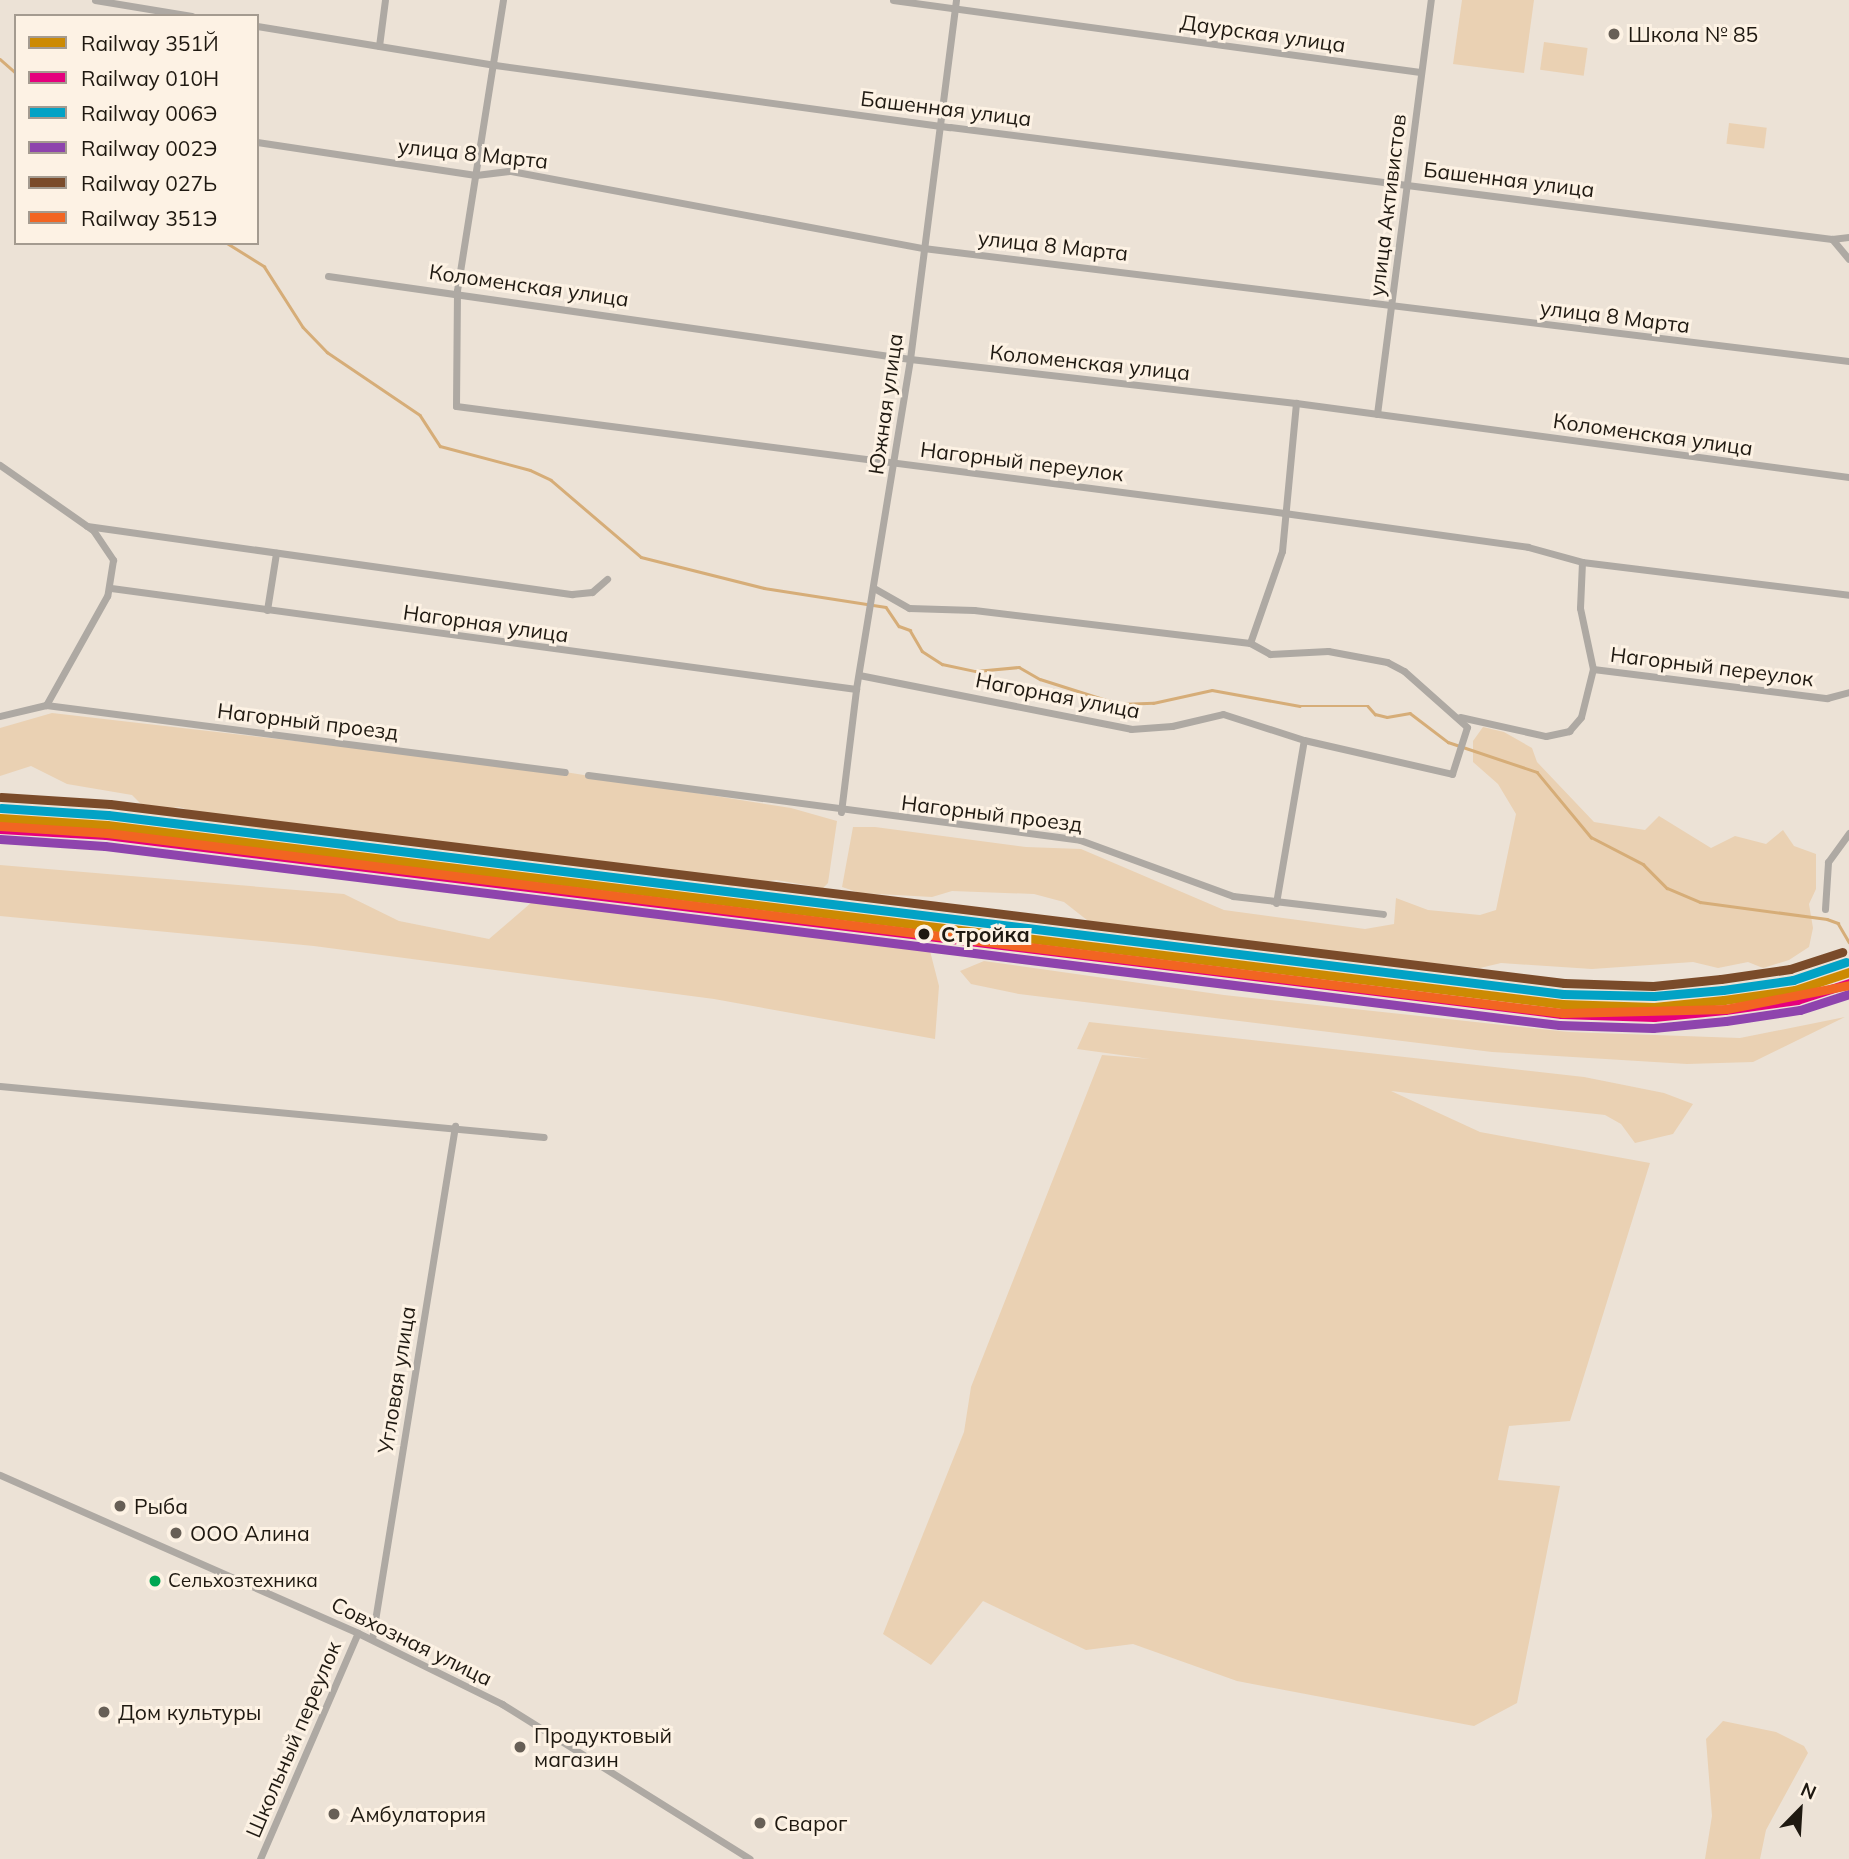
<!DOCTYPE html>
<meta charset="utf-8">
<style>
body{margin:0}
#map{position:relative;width:1849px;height:1859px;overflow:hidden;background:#ece2d6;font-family:Mulish,sans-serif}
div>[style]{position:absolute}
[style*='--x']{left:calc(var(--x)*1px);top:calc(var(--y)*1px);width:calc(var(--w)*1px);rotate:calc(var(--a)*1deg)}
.green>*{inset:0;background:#ead1b3;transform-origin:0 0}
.stream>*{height:2.5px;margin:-1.25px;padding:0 1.25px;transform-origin:1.25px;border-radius:1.25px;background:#d6ad78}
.minor>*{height:7px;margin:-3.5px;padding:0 3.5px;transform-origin:3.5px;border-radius:3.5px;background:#aea9a3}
.rail-1>*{height:9px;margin:-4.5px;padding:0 4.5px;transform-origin:4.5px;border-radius:4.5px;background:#cc8a03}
.rail-2>*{height:9px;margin:-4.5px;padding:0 4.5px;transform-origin:4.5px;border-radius:4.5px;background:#e5007d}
.rail-3>*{height:9px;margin:-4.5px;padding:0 4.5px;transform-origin:4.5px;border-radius:4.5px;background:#02a2c5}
.rail-4>*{height:9px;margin:-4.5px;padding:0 4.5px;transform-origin:4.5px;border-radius:4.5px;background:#8e44ad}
.rail-5>*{height:9px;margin:-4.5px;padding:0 4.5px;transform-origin:4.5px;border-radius:4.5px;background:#7a4b2a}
.rail-6>*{height:9px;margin:-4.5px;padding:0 4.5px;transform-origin:4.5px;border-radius:4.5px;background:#f26522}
.dots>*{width:19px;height:19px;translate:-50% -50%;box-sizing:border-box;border:4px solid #fdf2e4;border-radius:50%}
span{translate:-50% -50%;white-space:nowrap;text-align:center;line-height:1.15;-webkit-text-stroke:6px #fdf2e4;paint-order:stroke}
.bus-label{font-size:19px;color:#1f1911}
.left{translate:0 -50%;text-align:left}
.street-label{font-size:21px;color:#1f1911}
.poi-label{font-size:21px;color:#1f1911}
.stop-label{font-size:21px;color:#1f1911;font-weight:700}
.legend{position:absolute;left:14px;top:14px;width:245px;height:231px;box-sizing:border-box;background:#fdf2e4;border:2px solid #a49b90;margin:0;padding:9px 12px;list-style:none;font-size:21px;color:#1f1911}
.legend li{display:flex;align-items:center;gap:14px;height:35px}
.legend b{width:35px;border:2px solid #a49b90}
.north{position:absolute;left:1765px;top:1775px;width:70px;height:70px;-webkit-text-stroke:5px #fdf2e4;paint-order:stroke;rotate:24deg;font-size:19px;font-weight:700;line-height:28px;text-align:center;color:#1f1911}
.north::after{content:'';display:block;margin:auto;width:24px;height:32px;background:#1f1911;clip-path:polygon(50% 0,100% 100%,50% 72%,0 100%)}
</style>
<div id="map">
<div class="green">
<div style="clip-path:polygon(1462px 0,1534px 0,1524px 73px,1453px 64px)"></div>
<div style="left:1544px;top:42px;width:44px;height:28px;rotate:8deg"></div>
<div style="left:1729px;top:123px;width:38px;height:21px;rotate:7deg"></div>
<div style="clip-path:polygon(52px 713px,565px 772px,791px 808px,837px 821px,828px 883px,823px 888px,776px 880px,732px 886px,443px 844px,376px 841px,327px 828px,275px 831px,231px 824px,179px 807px,149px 812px,132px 795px,67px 784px,31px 766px,0 776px,0 728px)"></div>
<div style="clip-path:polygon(1483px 727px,1504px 732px,1532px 748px,1537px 762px,1594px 822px,1645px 830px,1659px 816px,1711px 848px,1735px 836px,1766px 844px,1783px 830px,1794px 846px,1816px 854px,1816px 889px,1809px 904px,1813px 928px,1809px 947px,1789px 960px,1763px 968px,1748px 962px,1718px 968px,1693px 962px,1592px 969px,1501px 963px,1480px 968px,1142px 934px,1092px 924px,1064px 902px,1034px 894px,952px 891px,932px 897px,860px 893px,842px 887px,853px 827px,875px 827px,1026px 847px,1081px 849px,1224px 910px,1365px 929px,1394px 924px,1396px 898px,1428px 910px,1480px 915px,1496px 910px,1516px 814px,1498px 784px,1473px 762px,1473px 741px)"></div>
<div style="clip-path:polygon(0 865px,344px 894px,399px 921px,489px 939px,532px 902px,591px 901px,929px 947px,939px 986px,935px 1039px,714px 999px,314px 946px,0 916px)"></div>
<div style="clip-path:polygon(984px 961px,1224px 995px,1569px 1032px,1740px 1038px,1845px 1017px,1753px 1062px,1687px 1064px,1492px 1052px,1019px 994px,971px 984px,960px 971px)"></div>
<div style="clip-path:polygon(1089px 1022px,1584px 1077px,1664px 1093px,1693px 1104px,1673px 1134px,1635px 1143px,1621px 1124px,1605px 1115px,1391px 1091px,1480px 1132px,1650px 1163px,1570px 1421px,1509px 1426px,1498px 1480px,1560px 1486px,1517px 1703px,1474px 1726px,1237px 1681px,1133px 1644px,1086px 1650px,983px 1601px,931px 1665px,883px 1634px,964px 1432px,971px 1387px,1102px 1055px,1150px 1059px,1077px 1049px)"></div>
<div style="clip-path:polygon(1723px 1721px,1776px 1732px,1804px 1746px,1808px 1753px,1766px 1830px,1760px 1859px,1705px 1859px,1712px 1816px,1706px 1739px)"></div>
</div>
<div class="stream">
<div style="--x:0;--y:59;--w:21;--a:41"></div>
<div style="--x:227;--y:243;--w:44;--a:31.9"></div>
<div style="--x:264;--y:266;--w:72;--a:57.4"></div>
<div style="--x:303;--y:327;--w:35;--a:46"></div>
<div style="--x:327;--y:352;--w:112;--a:34.1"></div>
<div style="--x:420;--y:415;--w:37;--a:57"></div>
<div style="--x:440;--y:446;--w:93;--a:14.9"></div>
<div style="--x:530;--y:470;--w:23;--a:25"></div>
<div style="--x:551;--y:480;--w:118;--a:40.5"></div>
<div style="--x:641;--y:557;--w:127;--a:14.1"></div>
<div style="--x:764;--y:588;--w:123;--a:8.9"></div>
<div style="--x:886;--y:607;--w:23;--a:56"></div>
<div style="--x:899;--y:626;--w:12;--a:20"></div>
<div style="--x:910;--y:630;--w:24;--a:60"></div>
<div style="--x:922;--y:651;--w:24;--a:33"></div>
<div style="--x:942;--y:664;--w:35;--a:12"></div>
<div style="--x:976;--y:671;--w:43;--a:-5.3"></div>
<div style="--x:1019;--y:667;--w:24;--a:30"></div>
<div style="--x:1040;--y:679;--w:83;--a:17.6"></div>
<div style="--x:1119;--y:704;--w:34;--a:-2"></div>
<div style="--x:1153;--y:703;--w:60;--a:-12.4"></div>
<div style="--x:1212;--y:690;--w:89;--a:10.3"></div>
<div style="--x:1300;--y:706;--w:68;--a:0"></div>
<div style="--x:1368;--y:706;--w:11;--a:49"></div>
<div style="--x:1375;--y:714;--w:12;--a:14"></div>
<div style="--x:1387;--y:717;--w:23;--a:-10"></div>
<div style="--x:1410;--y:713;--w:48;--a:37.3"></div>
<div style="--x:1448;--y:742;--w:94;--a:18.6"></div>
<div style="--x:1537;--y:772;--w:85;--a:50.3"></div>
<div style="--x:1591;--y:837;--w:59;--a:27.4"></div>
<div style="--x:1643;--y:864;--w:34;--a:45"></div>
<div style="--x:1667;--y:888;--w:36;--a:23"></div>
<div style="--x:1700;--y:902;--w:128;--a:7.6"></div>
<div style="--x:1827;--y:919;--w:12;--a:20"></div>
<div style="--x:1838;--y:923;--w:22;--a:60"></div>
</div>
<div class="minor">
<div style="--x:95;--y:0;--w:98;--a:9.4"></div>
<div style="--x:503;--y:0;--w:295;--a:99"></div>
<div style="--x:457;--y:291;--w:115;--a:90.5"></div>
<div style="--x:456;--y:406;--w:835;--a:7.36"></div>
<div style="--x:1284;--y:513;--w:246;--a:7.9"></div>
<div style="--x:1528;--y:547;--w:56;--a:15.5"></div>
<div style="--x:1582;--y:562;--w:269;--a:7"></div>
<div style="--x:893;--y:0;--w:532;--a:7.78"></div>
<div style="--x:257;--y:26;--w:241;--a:9.3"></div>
<div style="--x:495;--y:65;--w:459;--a:7.8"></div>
<div style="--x:950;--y:127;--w:889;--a:7.24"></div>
<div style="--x:1832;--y:239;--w:17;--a:-7"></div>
<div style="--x:379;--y:46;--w:46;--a:-82.6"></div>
<div style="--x:257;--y:142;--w:221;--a:8.6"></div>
<div style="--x:476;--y:175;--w:35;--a:-7"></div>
<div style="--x:511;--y:171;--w:419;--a:10.6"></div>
<div style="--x:923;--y:248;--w:933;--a:6.96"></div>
<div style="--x:1832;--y:239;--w:26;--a:50"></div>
<div style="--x:328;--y:276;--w:588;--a:8.12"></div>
<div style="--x:910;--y:359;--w:388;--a:6.5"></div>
<div style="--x:1296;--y:403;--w:558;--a:7.62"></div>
<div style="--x:1377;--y:414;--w:418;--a:-82.6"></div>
<div style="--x:0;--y:465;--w:113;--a:35"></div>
<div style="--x:93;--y:530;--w:36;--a:56"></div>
<div style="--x:113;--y:560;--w:36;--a:99"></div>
<div style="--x:107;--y:596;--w:125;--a:119.2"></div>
<div style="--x:46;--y:705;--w:47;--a:166.6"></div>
<div style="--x:87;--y:526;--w:490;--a:8"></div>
<div style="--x:572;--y:594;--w:20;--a:-6"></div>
<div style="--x:592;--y:592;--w:20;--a:-41"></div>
<div style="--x:1582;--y:562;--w:46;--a:92.5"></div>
<div style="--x:1580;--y:608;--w:62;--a:78"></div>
<div style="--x:1593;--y:669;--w:236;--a:7.1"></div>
<div style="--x:1827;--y:698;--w:23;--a:-15"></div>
<div style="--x:111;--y:588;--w:752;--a:7.72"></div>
<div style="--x:267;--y:610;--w:58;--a:-81"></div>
<div style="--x:1250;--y:643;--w:97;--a:-70.8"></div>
<div style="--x:1282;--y:551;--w:149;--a:-84.6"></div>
<div style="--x:859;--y:675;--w:277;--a:11.2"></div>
<div style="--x:1131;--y:729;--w:41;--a:-4.2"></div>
<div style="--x:1172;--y:726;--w:52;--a:-13.2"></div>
<div style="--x:1223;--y:714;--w:85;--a:17.8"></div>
<div style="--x:1304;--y:740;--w:152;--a:12.9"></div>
<div style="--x:1452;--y:774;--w:49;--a:-72.3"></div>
<div style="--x:1467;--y:727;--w:84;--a:-138.4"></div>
<div style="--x:1404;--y:671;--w:19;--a:-152"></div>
<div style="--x:1387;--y:662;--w:60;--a:-169.4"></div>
<div style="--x:1328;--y:651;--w:58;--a:177"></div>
<div style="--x:1270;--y:654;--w:23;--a:-151"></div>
<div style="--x:1250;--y:643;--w:278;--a:-173.2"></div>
<div style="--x:974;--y:610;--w:65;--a:-178.2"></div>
<div style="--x:909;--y:608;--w:40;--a:-150.3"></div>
<div style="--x:46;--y:705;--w:523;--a:7.36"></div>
<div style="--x:1460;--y:717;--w:88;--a:12.5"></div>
<div style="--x:1546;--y:736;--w:24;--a:-12"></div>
<div style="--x:1569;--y:731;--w:18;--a:-49"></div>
<div style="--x:1581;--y:717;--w:49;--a:-76"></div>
<div style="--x:588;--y:775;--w:496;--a:7.5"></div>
<div style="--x:1080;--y:840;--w:163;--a:20.1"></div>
<div style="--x:1233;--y:896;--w:151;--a:6.8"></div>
<div style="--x:841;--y:812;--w:124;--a:-83"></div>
<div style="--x:856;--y:689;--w:334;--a:-80.7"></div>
<div style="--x:910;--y:359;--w:362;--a:-82.7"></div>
<div style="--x:1276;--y:903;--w:165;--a:-80.3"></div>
<div style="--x:1825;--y:909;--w:47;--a:-86.3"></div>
<div style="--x:1828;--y:862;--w:36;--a:-54"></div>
<div style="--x:0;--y:1086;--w:546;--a:5.36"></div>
<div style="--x:0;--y:1475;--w:391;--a:23.8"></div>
<div style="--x:358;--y:1633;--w:161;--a:26.2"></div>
<div style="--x:502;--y:1704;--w:292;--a:32"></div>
<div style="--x:372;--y:1639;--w:520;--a:-80.81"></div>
<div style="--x:260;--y:1859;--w:246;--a:-66.6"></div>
</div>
<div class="rail-1">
<div style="--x:0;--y:818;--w:107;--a:3.7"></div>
<div style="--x:107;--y:825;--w:1466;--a:7.01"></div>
<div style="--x:1562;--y:1004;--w:92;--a:1.9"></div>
<div style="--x:1654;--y:1007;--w:70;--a:-5.7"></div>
<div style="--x:1724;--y:1000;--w:72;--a:-8"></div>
<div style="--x:1795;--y:990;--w:57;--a:-18.4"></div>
</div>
<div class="rail-2">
<div style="--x:0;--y:829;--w:106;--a:3.2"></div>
<div style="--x:106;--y:835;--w:1466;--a:7.01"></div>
<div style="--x:1561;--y:1014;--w:93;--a:1.8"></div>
<div style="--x:1654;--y:1017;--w:71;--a:-5.6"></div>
<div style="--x:1725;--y:1010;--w:73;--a:-7.9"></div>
<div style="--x:1797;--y:1000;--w:55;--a:-18.1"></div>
</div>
<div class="rail-3">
<div style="--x:1;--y:808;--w:107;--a:3.7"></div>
<div style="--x:108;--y:815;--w:1466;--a:7.01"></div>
<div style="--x:1563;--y:994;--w:91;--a:1.3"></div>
<div style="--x:1654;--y:996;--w:69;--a:-5"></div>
<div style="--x:1723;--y:990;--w:71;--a:-8.1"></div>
<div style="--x:1793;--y:980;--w:56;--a:-18.8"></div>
</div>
<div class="rail-4">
<div style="--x:0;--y:839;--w:105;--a:3.8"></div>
<div style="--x:105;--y:846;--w:1465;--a:7.02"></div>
<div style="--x:1559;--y:1025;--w:94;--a:1.8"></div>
<div style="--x:1653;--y:1028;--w:73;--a:-5.5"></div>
<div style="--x:1726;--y:1021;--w:75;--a:-8.5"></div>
<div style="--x:1800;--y:1010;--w:52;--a:-18.1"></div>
</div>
<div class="rail-5">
<div style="--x:1;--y:797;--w:109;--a:3.7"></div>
<div style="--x:110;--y:804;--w:1465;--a:7.02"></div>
<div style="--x:1564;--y:983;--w:89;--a:1.9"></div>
<div style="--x:1653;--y:986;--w:68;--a:-5.9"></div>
<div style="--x:1721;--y:979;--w:70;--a:-8.2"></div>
<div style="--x:1790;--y:969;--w:55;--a:-18.1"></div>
</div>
<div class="rail-6">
<div style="--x:0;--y:826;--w:107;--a:3.7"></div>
<div style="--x:107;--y:833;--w:1467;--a:7.05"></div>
<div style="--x:1563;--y:1013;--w:163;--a:-1.4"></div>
<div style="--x:1726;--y:1009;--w:125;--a:-11"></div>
</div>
<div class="dots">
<div style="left:1614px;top:34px;background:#675f56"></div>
<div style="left:924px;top:934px;background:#1f1911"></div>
<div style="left:120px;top:1506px;background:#675f56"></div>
<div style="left:176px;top:1533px;background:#675f56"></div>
<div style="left:155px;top:1581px;background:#00a651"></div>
<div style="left:104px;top:1712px;background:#675f56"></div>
<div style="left:520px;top:1747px;background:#675f56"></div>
<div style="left:334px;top:1814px;background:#675f56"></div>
<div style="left:760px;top:1823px;background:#675f56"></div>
</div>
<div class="bus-label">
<span class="left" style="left:168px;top:1581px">Сельхозтехника</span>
</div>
<div class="street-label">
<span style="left:1263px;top:33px;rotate:8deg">Даурская улица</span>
<span style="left:946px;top:108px;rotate:7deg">Башенная улица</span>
<span style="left:473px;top:153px;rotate:6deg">улица 8 Марта</span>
<span style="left:1509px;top:179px;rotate:7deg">Башенная улица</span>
<span style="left:1387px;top:205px;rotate:-83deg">улица Активистов</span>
<span style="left:1053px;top:245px;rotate:6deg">улица 8 Марта</span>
<span style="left:529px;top:285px;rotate:8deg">Коломенская улица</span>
<span style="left:1615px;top:316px;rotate:7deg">улица 8 Марта</span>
<span style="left:1090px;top:362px;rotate:6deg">Коломенская улица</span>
<span style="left:885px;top:404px;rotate:-82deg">Южная улица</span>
<span style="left:1653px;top:434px;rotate:8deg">Коломенская улица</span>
<span style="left:1022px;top:461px;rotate:7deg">Нагорный переулок</span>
<span style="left:486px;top:623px;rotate:8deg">Нагорная улица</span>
<span style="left:1712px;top:666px;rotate:7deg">Нагорный переулок</span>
<span style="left:1058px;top:695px;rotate:11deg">Нагорная улица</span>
<span style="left:308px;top:721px;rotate:7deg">Нагорный проезд</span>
<span style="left:992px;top:813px;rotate:7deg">Нагорный проезд</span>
<span style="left:396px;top:1380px;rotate:-81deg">Угловая улица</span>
<span style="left:412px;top:1641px;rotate:26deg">Совхозная улица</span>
<span style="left:293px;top:1739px;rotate:-67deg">Школьный переулок</span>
</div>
<div class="poi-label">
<span class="left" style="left:1628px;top:34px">Школа № 85</span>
<span class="left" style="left:134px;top:1506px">Рыба</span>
<span class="left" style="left:190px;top:1533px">ООО Алина</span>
<span class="left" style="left:118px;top:1712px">Дом культуры</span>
<span class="left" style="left:534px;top:1747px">Продуктовый<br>магазин</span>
<span class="left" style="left:350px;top:1814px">Амбулатория</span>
<span class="left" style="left:774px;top:1823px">Сварог</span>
</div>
<div class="stop-label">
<span class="left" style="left:941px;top:934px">Стройка</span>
</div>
<ul class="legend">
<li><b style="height:9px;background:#cc8a03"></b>Railway 351Й</li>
<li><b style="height:9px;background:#e5007d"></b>Railway 010Н</li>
<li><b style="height:9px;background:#02a2c5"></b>Railway 006Э</li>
<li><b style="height:9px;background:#8e44ad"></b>Railway 002Э</li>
<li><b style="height:9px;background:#7a4b2a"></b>Railway 027Ь</li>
<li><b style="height:9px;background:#f26522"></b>Railway 351Э</li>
</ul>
<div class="north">N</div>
</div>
